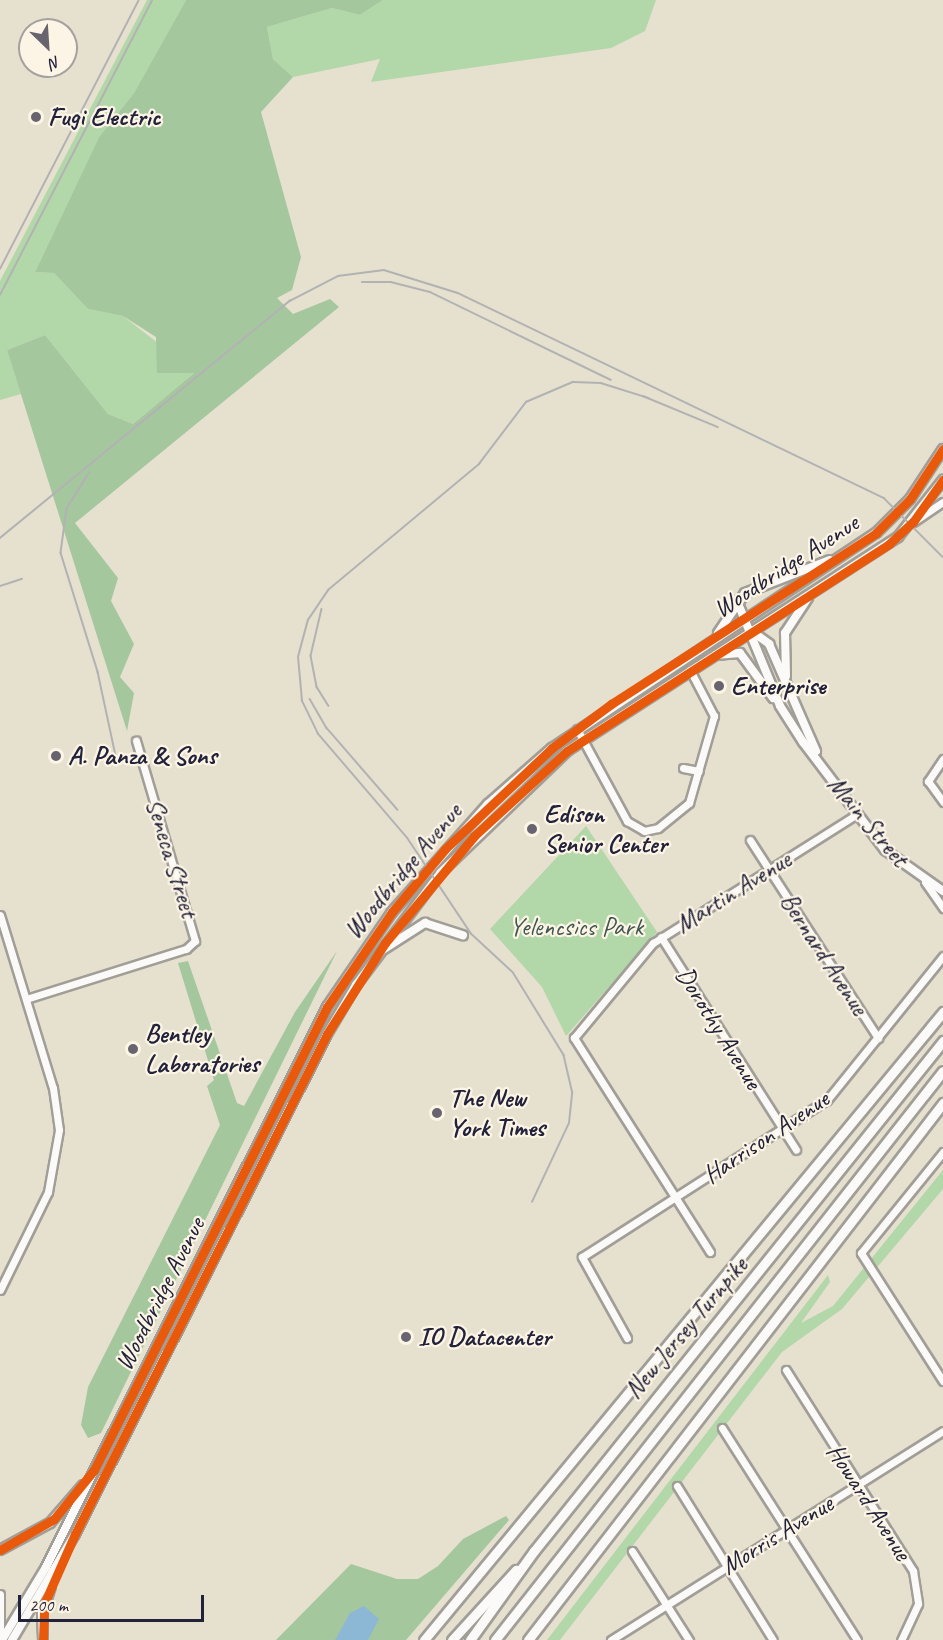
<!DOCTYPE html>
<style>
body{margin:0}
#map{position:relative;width:943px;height:1640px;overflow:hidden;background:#e6e0cf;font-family:Caveat,sans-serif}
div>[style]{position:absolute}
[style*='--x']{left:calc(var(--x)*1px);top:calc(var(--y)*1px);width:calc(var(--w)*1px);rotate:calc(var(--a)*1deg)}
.green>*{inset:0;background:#b2d7a8}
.forest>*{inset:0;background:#a4c79e}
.water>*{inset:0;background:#8cb8d6}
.roads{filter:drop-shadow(2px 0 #a19e97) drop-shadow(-2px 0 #a19e97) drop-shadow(0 2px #a19e97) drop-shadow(0 -2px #a19e97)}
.minor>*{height:7px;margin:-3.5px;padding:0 3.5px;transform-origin:3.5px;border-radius:3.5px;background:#fbfaf8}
.major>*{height:8px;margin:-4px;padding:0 4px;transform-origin:4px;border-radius:4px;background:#fbfaf8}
.highway>*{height:9px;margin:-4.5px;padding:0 4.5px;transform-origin:4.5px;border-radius:4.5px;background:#fbfaf8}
.rail>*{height:1.5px;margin:-0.75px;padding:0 0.75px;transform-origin:0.75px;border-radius:0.75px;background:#b3b2b3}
.cycleway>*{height:9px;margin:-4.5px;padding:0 4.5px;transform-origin:4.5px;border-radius:4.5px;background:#e8590c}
.dots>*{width:16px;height:16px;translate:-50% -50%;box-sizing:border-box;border:3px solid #fcf5e5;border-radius:50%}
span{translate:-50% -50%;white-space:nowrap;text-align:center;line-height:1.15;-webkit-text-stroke:4.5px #fcf5e5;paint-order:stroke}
.poi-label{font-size:26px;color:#22223b;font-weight:700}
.left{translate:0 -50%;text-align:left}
.street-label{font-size:26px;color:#22223b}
.park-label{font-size:26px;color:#415652}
.north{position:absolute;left:18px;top:18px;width:60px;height:60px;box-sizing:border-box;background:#fcf5e5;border:2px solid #a5a1a1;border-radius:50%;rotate:155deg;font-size:16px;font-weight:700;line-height:24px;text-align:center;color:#22223b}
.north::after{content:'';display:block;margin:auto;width:21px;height:27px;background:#67646f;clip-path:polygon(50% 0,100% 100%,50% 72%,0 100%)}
.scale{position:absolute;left:18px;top:1595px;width:186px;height:27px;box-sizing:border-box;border:3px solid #22223b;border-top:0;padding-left:8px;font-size:18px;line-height:21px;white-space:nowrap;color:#22223b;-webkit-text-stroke:4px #fcf5e5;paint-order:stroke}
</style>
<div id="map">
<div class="green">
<div style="clip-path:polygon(147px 0,186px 0,134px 93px,99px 137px,35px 272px,54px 273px,88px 309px,123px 316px,195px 372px,133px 424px,108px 414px,45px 335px,7px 350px,21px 394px,0 400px,0 281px)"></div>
<div style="clip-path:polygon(383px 0,656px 0,645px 31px,611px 48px,371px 82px,380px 59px,293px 77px,273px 59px,267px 27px,332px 8px,360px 15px)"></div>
<div style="clip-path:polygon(586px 826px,657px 932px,566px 1036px,542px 987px,490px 929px)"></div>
<div style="clip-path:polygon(943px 1170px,943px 1189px,842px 1309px,782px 1352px,560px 1640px,547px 1640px,828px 1275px,830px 1282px,801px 1323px,833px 1306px)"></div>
</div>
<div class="forest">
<div style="clip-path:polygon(186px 0,383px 0,360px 15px,332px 8px,267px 27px,273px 59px,293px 77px,261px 112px,301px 257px,292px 290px,277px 298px,293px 314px,330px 299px,339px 307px,75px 523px,118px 578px,111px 601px,134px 644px,120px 677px,134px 693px,127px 731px,7px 350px,45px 335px,108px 414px,133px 424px,194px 373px,157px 373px,156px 337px,123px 316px,88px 309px,54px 273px,35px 272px,99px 137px,134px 93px)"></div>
<div style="clip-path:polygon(337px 951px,101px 1433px,88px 1438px,81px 1425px,88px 1387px,220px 1125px,207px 1086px,214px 1080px,178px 963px,188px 961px,237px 1103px,244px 1106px,295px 1012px)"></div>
<div style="clip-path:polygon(506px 1516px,509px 1520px,406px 1640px,276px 1640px,351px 1564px,397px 1579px,418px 1579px,438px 1566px,463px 1539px)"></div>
</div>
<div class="water">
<div style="clip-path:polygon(364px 1606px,379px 1619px,368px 1640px,335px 1640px,350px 1613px)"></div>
</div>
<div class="roads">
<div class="minor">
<div style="--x:913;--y:522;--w:36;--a:-34"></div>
<div style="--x:577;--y:729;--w:105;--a:61.5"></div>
<div style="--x:627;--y:821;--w:20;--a:30"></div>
<div style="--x:644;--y:831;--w:14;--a:-12"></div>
<div style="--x:658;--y:828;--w:40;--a:-39"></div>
<div style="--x:689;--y:803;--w:91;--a:-74"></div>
<div style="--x:714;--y:716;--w:52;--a:-117.6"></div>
<div style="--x:943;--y:759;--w:27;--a:124"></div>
<div style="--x:928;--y:781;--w:26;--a:54"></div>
<div style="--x:683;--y:768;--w:16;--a:11"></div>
<div style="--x:750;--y:840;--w:236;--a:57.1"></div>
<div style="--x:925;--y:882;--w:32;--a:55"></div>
<div style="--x:0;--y:915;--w:181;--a:73"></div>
<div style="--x:53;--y:1088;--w:42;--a:81.9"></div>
<div style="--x:59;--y:1130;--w:63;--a:100.1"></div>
<div style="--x:48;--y:1192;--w:109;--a:116.1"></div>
<div style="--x:661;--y:937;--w:252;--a:57.6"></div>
<div style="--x:26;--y:999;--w:168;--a:-17.4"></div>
<div style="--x:186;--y:949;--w:12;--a:-42"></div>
<div style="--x:195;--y:941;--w:209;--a:-106.4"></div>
<div style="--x:943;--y:1152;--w:130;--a:129.1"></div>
<div style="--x:861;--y:1253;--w:152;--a:57.4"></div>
<div style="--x:710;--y:1252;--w:254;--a:-122.4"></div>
<div style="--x:574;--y:1038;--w:124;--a:-50.3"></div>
<div style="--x:653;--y:943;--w:241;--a:-32.3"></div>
<div style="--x:627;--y:1338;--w:93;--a:-119.1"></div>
<div style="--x:582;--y:1257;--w:291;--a:-32.7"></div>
<div style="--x:827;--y:1100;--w:185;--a:-51.1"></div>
<div style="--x:786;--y:1370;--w:238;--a:57.7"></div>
<div style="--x:913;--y:1571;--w:33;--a:81"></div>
<div style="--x:918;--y:1604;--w:40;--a:115"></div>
<div style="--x:722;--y:1428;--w:251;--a:57.5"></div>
<div style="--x:677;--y:1486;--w:181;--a:58.1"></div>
<div style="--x:632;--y:1551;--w:106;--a:57.4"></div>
<div style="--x:611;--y:1640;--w:392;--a:-32.2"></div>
</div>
<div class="major">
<div style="--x:737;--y:601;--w:113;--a:67.7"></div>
<div style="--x:780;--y:706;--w:43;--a:57.4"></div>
<div style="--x:803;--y:742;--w:136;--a:52.8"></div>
<div style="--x:885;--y:850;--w:71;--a:35.3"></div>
<div style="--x:750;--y:630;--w:24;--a:36"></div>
<div style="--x:769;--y:644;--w:117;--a:66.3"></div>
<div style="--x:718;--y:633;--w:48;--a:-56"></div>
<div style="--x:745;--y:593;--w:91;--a:-21.2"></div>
<div style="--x:716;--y:655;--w:24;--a:-5"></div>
<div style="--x:740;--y:653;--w:56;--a:53.7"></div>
<div style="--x:786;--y:676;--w:43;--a:-91.3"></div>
<div style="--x:785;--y:633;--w:42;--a:-56.7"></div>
<div style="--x:384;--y:949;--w:49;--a:-32.4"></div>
<div style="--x:425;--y:923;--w:40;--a:18"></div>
<div style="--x:0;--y:1550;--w:57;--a:-28.4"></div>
<div style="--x:50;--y:1523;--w:50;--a:-49"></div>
<div style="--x:0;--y:1595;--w:37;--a:90"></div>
<div style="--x:2;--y:1640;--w:85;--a:-58.9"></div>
<div style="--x:46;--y:1567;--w:627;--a:-63.35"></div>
<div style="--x:327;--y:1007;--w:115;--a:-55.6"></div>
<div style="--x:392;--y:912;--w:144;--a:-48.4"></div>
<div style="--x:488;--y:804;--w:85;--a:-41.2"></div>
<div style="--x:552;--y:748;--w:389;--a:-33.6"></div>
<div style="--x:876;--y:533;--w:48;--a:-45"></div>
<div style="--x:910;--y:499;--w:60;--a:-56.6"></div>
<div style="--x:12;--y:1640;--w:123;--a:-59.3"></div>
<div style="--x:75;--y:1534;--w:560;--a:-63.25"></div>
<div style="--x:327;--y:1034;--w:57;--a:-59.4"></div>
<div style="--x:356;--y:985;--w:141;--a:-53"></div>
<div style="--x:441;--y:872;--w:175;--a:-43.8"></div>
<div style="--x:567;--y:751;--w:394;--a:-32.9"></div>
<div style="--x:898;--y:537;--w:73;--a:-51.7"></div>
<div style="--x:43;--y:1640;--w:26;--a:-92"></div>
<div style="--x:42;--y:1614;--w:29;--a:-72"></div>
</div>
<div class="highway">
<div style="--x:424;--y:1640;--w:815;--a:-50.43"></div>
<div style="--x:452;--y:1640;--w:95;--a:-47.6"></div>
<div style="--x:470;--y:1640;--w:110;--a:-54.3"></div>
<div style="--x:534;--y:1551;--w:654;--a:-51.27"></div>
<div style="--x:495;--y:1640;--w:724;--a:-51.79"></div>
<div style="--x:528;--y:1640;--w:679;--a:-52.3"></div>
</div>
</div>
<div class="rail">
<div style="--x:0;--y:269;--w:303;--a:-62.7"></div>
<div style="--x:362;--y:282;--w:29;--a:0"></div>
<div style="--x:391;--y:282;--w:40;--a:14.4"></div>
<div style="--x:430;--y:292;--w:201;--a:25.9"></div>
<div style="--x:0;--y:295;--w:332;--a:-62.7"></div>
<div style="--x:643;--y:396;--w:81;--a:22.5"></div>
<div style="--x:90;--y:472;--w:44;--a:121.9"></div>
<div style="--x:67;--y:509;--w:44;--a:97.8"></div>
<div style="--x:61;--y:553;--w:125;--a:72.7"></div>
<div style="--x:98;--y:672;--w:95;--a:77.9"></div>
<div style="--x:0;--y:538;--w:375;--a:-39.3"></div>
<div style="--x:290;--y:301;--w:54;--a:-27.5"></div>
<div style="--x:338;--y:276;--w:46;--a:-7.4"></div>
<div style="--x:384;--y:270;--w:77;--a:17.3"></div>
<div style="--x:458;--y:293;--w:473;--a:25.7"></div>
<div style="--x:884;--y:498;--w:83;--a:45"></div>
<div style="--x:0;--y:586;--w:23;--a:-18"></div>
<div style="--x:322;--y:609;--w:48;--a:103.2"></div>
<div style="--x:311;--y:656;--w:32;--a:79"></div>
<div style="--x:317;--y:687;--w:22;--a:58"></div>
<div style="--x:310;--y:699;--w:34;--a:60"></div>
<div style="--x:327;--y:728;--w:108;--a:49.1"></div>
<div style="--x:532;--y:1202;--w:87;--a:-64.9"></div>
<div style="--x:569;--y:1123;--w:31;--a:-84"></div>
<div style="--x:572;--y:1092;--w:37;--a:-103"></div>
<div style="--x:564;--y:1056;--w:97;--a:-121.6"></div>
<div style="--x:513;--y:973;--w:57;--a:-137.1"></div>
<div style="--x:471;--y:934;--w:115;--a:-123.7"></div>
<div style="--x:407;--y:838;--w:137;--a:-130.6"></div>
<div style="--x:318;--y:734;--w:37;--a:-116"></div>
<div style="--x:302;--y:701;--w:44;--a:-95.2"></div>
<div style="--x:298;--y:657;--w:38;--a:-75"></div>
<div style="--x:308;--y:620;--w:36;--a:-56"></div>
<div style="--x:328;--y:590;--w:197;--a:-39.8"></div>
<div style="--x:479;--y:464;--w:78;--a:-52.8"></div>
<div style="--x:526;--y:402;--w:51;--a:-23.1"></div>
<div style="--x:573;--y:382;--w:28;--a:2"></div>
<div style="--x:601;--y:383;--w:50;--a:17.4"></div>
</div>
<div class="cycleway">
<div style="--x:0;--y:1550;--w:62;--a:-29.9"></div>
<div style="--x:54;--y:1519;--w:63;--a:-50.8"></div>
<div style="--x:94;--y:1470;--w:518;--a:-63.29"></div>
<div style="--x:327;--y:1007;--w:115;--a:-55.6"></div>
<div style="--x:392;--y:912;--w:82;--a:-49.9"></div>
<div style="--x:445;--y:849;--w:147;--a:-43.3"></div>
<div style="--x:552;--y:748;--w:74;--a:-36.7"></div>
<div style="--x:611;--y:704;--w:315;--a:-32.8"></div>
<div style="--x:876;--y:533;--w:48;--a:-45"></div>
<div style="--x:910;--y:499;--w:60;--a:-56.6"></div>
<div style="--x:43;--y:1640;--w:36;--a:-88"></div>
<div style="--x:44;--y:1604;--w:77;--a:-66.1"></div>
<div style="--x:75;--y:1534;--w:560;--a:-63.25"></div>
<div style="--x:327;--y:1034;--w:108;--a:-57.5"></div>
<div style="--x:385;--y:943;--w:139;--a:-50.2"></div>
<div style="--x:474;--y:836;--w:126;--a:-42.4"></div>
<div style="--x:567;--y:751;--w:383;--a:-32.7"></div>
<div style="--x:889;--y:544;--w:33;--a:-43"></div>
<div style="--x:913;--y:522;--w:52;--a:-54.5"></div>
</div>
<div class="dots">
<div style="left:36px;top:117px;background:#67646f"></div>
<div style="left:719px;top:686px;background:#67646f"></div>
<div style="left:56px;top:756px;background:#67646f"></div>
<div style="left:532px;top:829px;background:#67646f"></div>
<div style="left:133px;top:1049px;background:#67646f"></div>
<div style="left:437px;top:1113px;background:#67646f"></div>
<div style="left:406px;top:1337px;background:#67646f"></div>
</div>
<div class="poi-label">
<span class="left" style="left:48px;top:117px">Fugi Electric</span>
<span class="left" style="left:731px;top:686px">Enterprise</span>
<span class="left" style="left:68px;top:756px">A. Panza &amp; Sons</span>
<span class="left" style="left:544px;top:829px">Edison<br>Senior Center</span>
<span class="left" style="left:145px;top:1049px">Bentley<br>Laboratories</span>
<span class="left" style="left:449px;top:1113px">The New<br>York Times</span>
<span class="left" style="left:418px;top:1337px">IO Datacenter</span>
</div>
<div class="street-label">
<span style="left:786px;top:566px;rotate:-33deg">Woodbridge Avenue</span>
<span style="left:868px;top:821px;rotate:50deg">Main Street</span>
<span style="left:172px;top:858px;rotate:73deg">Seneca Street</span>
<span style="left:403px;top:871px;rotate:-50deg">Woodbridge Avenue</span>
<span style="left:733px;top:892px;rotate:-32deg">Martin Avenue</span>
<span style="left:824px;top:954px;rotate:57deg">Bernard Avenue</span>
<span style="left:719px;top:1028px;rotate:58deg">Dorothy Avenue</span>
<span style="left:766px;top:1137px;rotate:-34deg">Harrison Avenue</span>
<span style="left:160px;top:1294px;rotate:-63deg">Woodbridge Avenue</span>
<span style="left:686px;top:1328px;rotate:-50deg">New Jersey Turnpike</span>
<span style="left:869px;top:1502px;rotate:57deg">Howard Avenue</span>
<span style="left:777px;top:1535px;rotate:-32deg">Morris Avenue</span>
</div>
<div class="park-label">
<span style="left:576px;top:927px">Yelencsics Park</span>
</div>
<div class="north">N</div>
<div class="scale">200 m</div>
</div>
